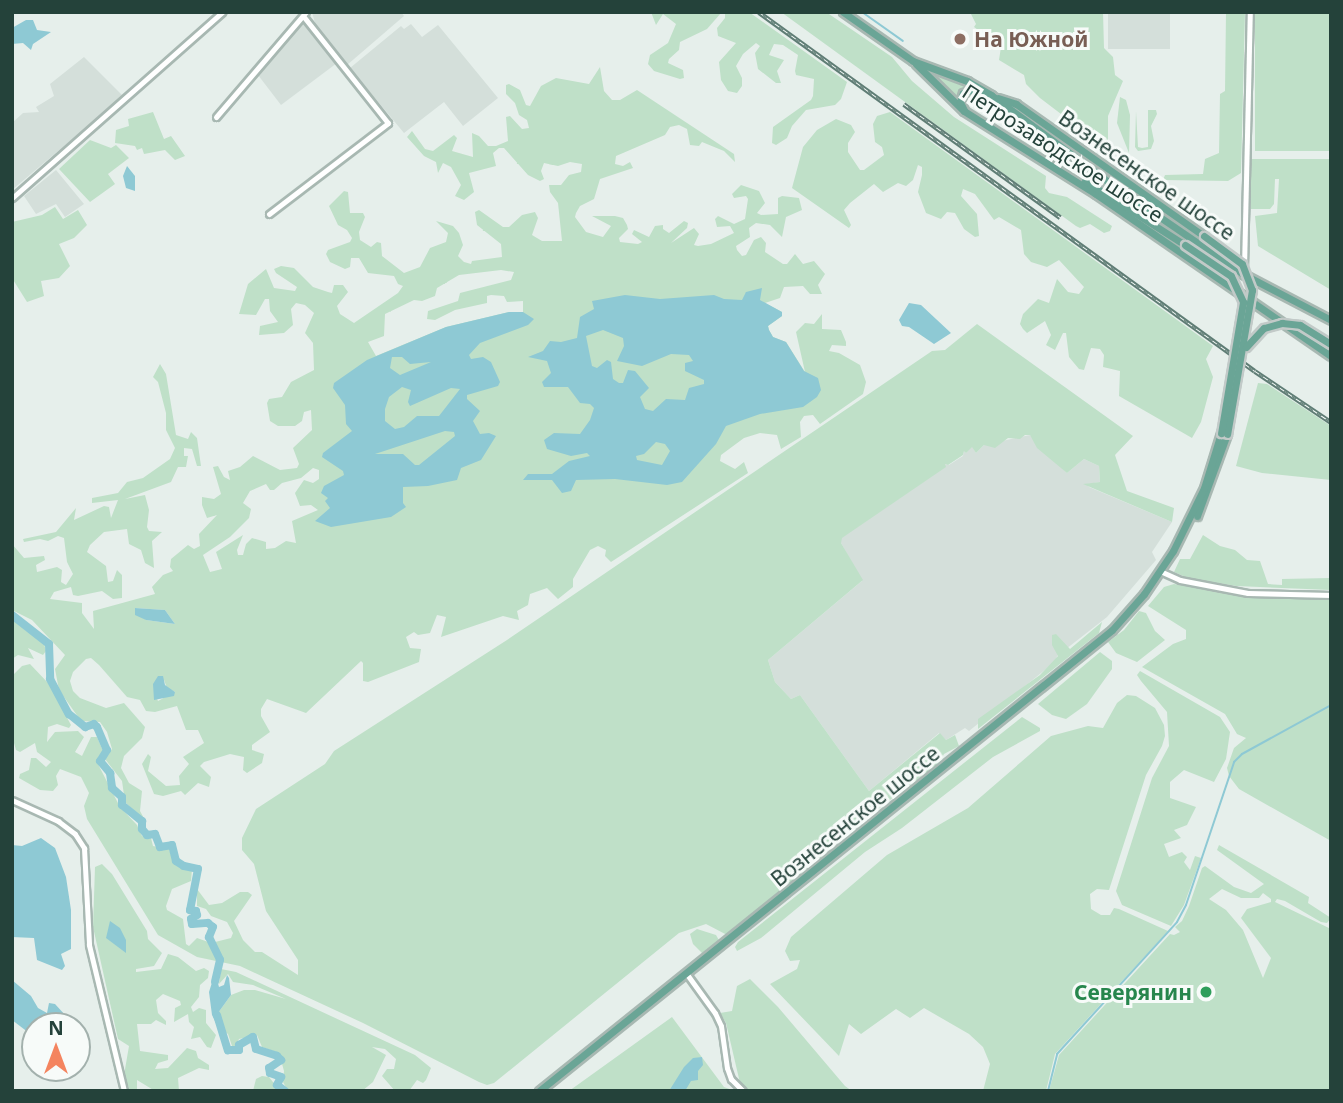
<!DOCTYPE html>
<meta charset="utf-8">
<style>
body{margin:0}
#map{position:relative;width:1343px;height:1103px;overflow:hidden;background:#e6efeb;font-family:"Noto Sans",sans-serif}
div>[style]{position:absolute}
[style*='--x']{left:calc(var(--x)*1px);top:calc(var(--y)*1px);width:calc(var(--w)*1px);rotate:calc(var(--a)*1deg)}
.built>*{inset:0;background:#d4dfda;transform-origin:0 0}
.green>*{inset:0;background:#bfe0c8;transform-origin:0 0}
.water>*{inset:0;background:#8ec9d4}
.stream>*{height:2px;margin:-1px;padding:0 1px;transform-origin:1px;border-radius:1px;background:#8ec9d4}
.river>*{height:8px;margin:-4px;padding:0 4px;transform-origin:4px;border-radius:4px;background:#8ec9d4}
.roads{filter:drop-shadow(2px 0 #a8b8b2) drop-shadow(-2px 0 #a8b8b2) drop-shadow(0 2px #a8b8b2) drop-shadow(0 -2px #a8b8b2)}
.minor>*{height:5px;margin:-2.5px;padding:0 2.5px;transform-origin:2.5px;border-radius:2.5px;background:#fff}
.major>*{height:7px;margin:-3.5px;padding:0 3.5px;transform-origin:3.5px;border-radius:3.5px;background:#6aa596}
.rail>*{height:4.5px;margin-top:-2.25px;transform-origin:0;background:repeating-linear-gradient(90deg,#f7fbf9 0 5px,#5f7d75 0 10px);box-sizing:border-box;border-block:2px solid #5f7d75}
.bridges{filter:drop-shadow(2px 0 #c2cac8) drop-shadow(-2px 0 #c2cac8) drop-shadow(0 2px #c2cac8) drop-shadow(0 -2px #c2cac8)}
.major-bridge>*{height:7px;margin:-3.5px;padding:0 3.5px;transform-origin:3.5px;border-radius:3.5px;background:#6aa596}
.dots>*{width:19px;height:19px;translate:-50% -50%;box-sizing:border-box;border:4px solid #f7fbf9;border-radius:50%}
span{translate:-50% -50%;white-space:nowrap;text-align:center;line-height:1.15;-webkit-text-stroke:6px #f7fbf9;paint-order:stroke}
.education-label{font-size:21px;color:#785e54;font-weight:700}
.left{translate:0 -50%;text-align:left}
.street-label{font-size:21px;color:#24423a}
.leisure-label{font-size:21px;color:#27864d;font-weight:700}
.right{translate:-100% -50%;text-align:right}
.frame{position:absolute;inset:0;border:14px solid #24423a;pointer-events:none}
.north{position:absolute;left:21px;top:1012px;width:70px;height:70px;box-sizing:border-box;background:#f7fbf9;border:2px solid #a3b1ad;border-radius:50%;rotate:0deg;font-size:19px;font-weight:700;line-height:28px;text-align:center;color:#24423a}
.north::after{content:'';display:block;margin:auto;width:24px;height:32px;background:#f4845f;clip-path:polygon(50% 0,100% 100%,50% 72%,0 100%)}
</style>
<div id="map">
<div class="built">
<div style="clip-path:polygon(312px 12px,401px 12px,404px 16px,347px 65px,316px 27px)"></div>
<div style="left:1108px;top:12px;width:62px;height:37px"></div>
<div style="clip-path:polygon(304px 21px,337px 63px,281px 105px,258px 75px)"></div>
<div style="clip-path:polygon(411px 24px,422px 37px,438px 25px,498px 98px,463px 126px,444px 102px,404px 133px,350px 68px,401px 26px,404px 29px)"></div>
<div style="clip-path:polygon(84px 57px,123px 96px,12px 190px,12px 123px,23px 113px,39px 112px,36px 107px,54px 96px,50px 84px)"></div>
<div style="clip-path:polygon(56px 170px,84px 204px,65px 217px,56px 204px,36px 214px,24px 196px)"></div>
<div style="clip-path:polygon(1030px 435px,1067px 473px,1084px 459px,1099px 466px,1100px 482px,1087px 484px,1089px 487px,1172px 522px,1152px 552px,1156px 560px,1107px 617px,1057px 656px,1056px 661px,969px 731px,965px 728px,946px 740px,939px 733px,869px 791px,800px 695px,791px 699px,775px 682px,768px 660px,862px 581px,841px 543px,841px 538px,945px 467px,944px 464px,949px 465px,963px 456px,964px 450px,966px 453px,972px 446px,976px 453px,984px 445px)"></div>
</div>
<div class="green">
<div style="clip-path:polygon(651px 12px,749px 12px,847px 82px,841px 99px,835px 105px,806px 110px,792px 126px,787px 138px,776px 145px,772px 143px,773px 127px,811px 100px,813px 96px,814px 79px,796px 75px,795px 71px,798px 55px,783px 45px,774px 44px,769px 55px,784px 60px,777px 71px,781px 83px,776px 83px,758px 69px,755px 53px,760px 46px,756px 43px,743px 54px,736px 66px,742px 78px,742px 86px,737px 93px,728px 91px,721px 80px,719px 62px,736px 43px,718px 36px,717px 28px,725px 18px,725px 13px,721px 13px,707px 29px,680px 42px,679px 50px,669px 59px,668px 63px,683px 70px,684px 78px,680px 79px,654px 71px,648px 64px,650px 55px,668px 43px,676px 24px,663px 14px,656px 25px)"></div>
<div style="clip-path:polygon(781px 12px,826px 12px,892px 57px,912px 81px,954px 117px,1046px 176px,1045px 188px,1049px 193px,1067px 197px,1112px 226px,1110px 231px,1104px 233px,1090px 224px,1080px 228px,1076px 226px)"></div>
<div style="clip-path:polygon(970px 12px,1103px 12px,1104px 48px,1113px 57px,1115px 75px,1123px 81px,1108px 116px,1108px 142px,1086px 133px,1040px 98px,1026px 84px,1024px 75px,999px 60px,1001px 47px,974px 27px,976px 24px)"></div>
<div style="clip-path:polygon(1226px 12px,1245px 12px,1241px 173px,1228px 181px,1163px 180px,1165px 175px,1203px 174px,1205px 159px,1219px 153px,1220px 94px,1225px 91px)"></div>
<div style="left:1255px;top:12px;width:76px;height:139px"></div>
<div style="clip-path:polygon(evenodd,600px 67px,604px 91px,612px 100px,620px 100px,637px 90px,734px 154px,735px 162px,724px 151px,702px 142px,699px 146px,690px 145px,687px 129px,679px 125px,670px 127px,665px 135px,616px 156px,615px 164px,623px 166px,630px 162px,633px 168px,600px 179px,594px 199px,580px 206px,576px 213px,575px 217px,586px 232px,603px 237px,611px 226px,592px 216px,615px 216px,623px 218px,627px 225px,628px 229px,619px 238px,620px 242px,638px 244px,642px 242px,632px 234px,634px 230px,649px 237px,655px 226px,663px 225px,663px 229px,669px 233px,684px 221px,688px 223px,687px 228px,671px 243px,694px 228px,699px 234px,694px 245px,698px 246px,711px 244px,734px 233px,730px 226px,717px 227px,715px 219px,718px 216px,734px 224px,745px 219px,748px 199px,746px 196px,734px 198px,732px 194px,741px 185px,759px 191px,765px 203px,757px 213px,761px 215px,778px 214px,778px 198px,782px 196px,799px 198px,802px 210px,786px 217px,782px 237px,770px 225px,756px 223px,749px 228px,750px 237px,736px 246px,737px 250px,742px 256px,746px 255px,754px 240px,761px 237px,766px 243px,765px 252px,783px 264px,787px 264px,795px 254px,803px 264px,814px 261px,825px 274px,818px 285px,822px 294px,810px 294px,803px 286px,784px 287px,780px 298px,765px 303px,782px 312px,782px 316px,768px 326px,769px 330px,773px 337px,786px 342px,805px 372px,796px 332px,805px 323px,814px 324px,822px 314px,822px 329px,841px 330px,846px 342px,846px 346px,832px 345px,829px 351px,839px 353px,860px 365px,866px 382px,863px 394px,820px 424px,813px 415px,804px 416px,800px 422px,801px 437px,781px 449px,777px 435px,760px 433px,744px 438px,721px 455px,720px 461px,735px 469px,744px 462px,748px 473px,611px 562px,605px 556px,606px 550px,598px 546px,590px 550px,573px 579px,573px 587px,558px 599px,547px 588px,530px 594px,528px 605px,517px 611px,519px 620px,503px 616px,441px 637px,446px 617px,437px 615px,430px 633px,418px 635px,414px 632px,406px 637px,410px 648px,421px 649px,419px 662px,368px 682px,363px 681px,363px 663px,361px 661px,306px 713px,267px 699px,261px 709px,261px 716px,270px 732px,252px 745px,252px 750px,264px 754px,262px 763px,247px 773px,243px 770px,244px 757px,230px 754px,204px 762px,200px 766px,211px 777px,209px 787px,198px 783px,185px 795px,181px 791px,163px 796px,154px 794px,142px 764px,148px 754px,151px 757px,148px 771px,166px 786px,180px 785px,179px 776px,189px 764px,183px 757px,204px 743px,198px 730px,186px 730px,177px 706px,155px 712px,146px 711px,140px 700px,127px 697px,99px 665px,91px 658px,86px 659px,73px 672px,70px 681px,73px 691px,80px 698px,106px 708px,124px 703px,145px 727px,142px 738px,124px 756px,121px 768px,129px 783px,142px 791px,140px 811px,146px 822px,125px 802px,122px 781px,105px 759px,112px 749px,107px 732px,100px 722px,81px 721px,59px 690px,55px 669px,65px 655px,32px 620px,12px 610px,12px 544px,24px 558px,44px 556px,45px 560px,36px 565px,37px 572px,57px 567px,62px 570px,61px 582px,66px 585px,73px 574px,67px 562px,64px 538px,58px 536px,48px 541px,40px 539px,24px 542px,23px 539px,56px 532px,76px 508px,74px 520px,104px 506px,109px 507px,111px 518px,118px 500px,92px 503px,92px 498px,118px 493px,127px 482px,143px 478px,170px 459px,175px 448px,166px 430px,166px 413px,158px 382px,153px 377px,160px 364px,166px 374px,176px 435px,188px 439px,191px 432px,197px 438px,201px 466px,197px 466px,192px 449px,184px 448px,184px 456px,188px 456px,186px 467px,178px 467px,171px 482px,125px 499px,145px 495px,149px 510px,147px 527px,149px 531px,162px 532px,152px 541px,154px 568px,145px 563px,141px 550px,129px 544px,127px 529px,104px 532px,90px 545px,87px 552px,106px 566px,108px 582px,113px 581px,117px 570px,122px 575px,122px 598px,113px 599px,102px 591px,78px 596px,73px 595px,71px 587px,54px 592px,50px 599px,82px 603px,82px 613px,94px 629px,93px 611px,155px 594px,152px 587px,163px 575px,173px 571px,170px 567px,171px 559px,188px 545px,194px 549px,200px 546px,199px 534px,217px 515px,207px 518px,202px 505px,202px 497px,214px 499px,221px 494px,213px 467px,218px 466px,224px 477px,230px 480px,228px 471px,240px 467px,253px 456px,280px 470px,297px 468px,299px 464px,293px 448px,312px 430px,311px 410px,304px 412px,302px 421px,295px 426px,278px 426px,270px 421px,267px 403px,269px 399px,282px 397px,291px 382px,314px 370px,313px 343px,305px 333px,314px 313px,305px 305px,296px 303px,291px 309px,293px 325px,284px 333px,259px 335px,260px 326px,278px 322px,270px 311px,269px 299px,265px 299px,256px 315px,239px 314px,248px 284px,266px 269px,274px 288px,295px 291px,297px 287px,276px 273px,274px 269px,281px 266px,294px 268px,313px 287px,328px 292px,332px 293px,334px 285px,343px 285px,348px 292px,337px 306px,340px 314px,354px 323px,398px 293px,403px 286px,398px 284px,394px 276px,368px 273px,359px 258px,351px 258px,350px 267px,345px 269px,330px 262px,326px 254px,328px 250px,350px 242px,352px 238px,347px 230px,338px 225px,329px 206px,344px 191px,348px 192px,350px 213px,363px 213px,365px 217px,359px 232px,360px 240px,371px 247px,377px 242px,381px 243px,382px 256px,404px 273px,420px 267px,430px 248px,446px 242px,448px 233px,436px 221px,453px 226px,459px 233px,463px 245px,458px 256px,464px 262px,471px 264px,472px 261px,502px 257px,501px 244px,477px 225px,475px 212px,479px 210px,503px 227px,509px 227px,522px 215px,535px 212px,538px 218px,532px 235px,542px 241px,562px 241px,558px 203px,550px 192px,549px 185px,561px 185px,569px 175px,581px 172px,582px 164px,570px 162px,558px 166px,544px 163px,541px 171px,544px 179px,540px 181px,528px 175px,504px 148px,499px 148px,493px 153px,496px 166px,469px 173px,474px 192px,464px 200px,455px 196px,461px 185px,451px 167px,443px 163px,438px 173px,436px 162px,424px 156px,407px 137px,412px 131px,425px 149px,433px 151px,454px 135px,457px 138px,452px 151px,473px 157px,472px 133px,479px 136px,488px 146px,496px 146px,508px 141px,506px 117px,510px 116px,522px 129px,529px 128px,527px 120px,519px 115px,515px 103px,506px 94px,506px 85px,509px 84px,520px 90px,526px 105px,530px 106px,541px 86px,556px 78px,589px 84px,600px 67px,501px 270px,514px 272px,511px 280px,460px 293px,458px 301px,428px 311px,427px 319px,435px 320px,455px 310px,487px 303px,487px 296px,491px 295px,504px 296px,507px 302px,523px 301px,523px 312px,509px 312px,446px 327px,376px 356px,368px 342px,384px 336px,385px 314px,414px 300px,422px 301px,435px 296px,437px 288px,459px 275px,501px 270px,600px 67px,313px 468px,319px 470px,319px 479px,313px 483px,304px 480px,295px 493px,300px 506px,311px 505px,318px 510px,292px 521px,296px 543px,286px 541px,275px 548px,266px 549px,266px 542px,252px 538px,246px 544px,243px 555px,238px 555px,237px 550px,243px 535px,216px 552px,222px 569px,210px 572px,203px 555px,230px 537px,249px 518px,251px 509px,243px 503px,250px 491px,266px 484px,270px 490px,274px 490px,282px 483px,301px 478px,313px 468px,600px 67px,135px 608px,165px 610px,175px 624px,146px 620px,135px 608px,600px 67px,164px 680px,167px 688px,175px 692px,158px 701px,154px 692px,164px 680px)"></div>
<div style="clip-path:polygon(934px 72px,969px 86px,961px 92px,958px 101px,931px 75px)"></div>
<div style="clip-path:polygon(1120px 97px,1126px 100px,1130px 115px,1129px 153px,1117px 123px)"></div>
<div style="clip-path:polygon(1148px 110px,1156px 110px,1157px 114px,1151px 126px,1154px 141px,1151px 149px,1138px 151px,1135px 147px,1136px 111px,1138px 147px,1142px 148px,1148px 147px)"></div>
<div style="clip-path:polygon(153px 112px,164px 139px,171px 136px,185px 156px,175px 160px,165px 150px,144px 154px,142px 148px,137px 150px,135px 146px,115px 143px,116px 130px,129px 126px,128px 119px)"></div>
<div style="clip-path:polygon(890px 112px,1213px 346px,1206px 359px,1213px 377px,1201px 422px,1192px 438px,1119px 396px,1120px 371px,1103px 367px,1104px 355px,1100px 349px,1091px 348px,1084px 370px,1079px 369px,1069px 357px,1066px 333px,1063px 333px,1055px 350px,1046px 345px,1051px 335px,1045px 321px,1027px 333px,1023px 329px,1020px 324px,1023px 314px,1038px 299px,1049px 303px,1057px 279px,1068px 292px,1079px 294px,1084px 287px,1059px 260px,1047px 267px,1031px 262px,1024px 254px,1021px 230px,999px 217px,994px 220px,975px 194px,963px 189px,961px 196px,977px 214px,979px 236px,975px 237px,964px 229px,955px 213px,947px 212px,941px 219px,926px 213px,918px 192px,922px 175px,922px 167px,918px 165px,913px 180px,906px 186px,898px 183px,883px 192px,874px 184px,850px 203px,844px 210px,851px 225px,849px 228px,792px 188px,803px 147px,817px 130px,836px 119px,851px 125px,855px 132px,848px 143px,848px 152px,860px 170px,864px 170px,884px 155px,882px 147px,875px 142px,873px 124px,877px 116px)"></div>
<div style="clip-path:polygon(90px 140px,111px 148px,116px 145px,129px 158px,108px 174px,115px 184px,90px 202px,59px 169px)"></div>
<div style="clip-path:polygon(1250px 159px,1331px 159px,1331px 290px,1258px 246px,1255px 216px,1277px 213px,1279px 179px,1275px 179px,1274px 204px,1270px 209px,1251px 209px)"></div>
<div style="clip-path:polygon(55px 207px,63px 219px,78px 210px,87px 225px,74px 238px,59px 244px,70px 266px,59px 278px,41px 281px,44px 296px,27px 302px,12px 278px,12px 222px,42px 215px)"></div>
<div style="clip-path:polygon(977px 324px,1133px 436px,1115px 455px,1127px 491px,1174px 508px,1172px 522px,1083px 484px,1100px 482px,1099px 466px,1084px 459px,1067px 473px,1037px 448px,1030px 435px,1025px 435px,1020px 439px,1008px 438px,995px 448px,984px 445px,976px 453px,972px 447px,966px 453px,964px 451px,963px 455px,948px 465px,945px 464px,946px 467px,842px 538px,841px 543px,863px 580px,768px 660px,775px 682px,791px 699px,800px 695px,869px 791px,940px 733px,946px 740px,955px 735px,959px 746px,944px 754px,939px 763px,821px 852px,823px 858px,804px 874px,794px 872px,799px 879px,729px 936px,706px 924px,679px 933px,494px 1083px,487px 1085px,479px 1082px,363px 1023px,240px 966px,197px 957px,158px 935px,87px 819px,84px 806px,89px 793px,81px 777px,60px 769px,56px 776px,58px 785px,53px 791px,40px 790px,19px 778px,20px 774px,29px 770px,31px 758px,36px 758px,46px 767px,51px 762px,37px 752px,35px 743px,20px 752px,16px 750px,12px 736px,12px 676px,22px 666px,30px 664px,49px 684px,71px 725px,69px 728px,57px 724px,48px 727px,47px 742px,55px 732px,78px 731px,84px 737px,75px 752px,82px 756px,91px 737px,97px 737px,103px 751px,98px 758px,99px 766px,120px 807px,137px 825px,142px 836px,151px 838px,153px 846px,169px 849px,173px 861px,179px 867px,192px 869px,191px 881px,172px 889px,166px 906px,167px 910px,183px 919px,186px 944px,189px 946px,197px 938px,211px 943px,231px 938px,233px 933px,227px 922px,211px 916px,206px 909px,197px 906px,197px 889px,209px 905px,222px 903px,240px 892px,248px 892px,252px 895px,234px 921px,243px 940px,255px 952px,262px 952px,298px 975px,298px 960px,266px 911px,254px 864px,242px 850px,242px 838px,256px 809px,325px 764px,334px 751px,507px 640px,932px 351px,945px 350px)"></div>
<div style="clip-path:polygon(1258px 383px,1267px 384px,1331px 426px,1331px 480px,1262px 473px,1236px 466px)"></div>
<div style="clip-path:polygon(1203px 535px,1220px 546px,1235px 550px,1247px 560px,1260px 561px,1268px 584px,1282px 585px,1282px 579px,1330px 578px,1331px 539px,1331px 590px,1236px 586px,1188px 578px,1174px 572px,1180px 559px,1190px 559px)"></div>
<div style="clip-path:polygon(1174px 584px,1249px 597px,1331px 599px,1331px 841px,1239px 789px,1229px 776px,1227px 768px,1234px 748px,1246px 738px,1237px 734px,1225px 714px,1142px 667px,1173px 644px,1186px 639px,1186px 630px,1148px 606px,1164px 587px)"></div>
<div style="clip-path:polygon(1139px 611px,1146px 613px,1155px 631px,1165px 640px,1137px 662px,1116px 653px,1108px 642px,1124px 630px)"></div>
<div style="clip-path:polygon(17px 620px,25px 630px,43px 640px,46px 651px,43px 655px,28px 648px,34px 659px,18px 655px,12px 659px,12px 621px)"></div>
<div style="clip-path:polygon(1102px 622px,1099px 633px,978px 729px,978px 719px,1040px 675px,1058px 656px,1052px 645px,1052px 635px,1056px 634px,1070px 649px)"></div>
<div style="clip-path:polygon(1100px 652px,1112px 661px,1112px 669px,1087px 704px,1066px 719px,1052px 715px,1038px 704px)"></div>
<div style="clip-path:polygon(1140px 671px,1220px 717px,1230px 732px,1226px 759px,1214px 782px,1184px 770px,1170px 782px,1170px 798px,1196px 807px,1187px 825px,1174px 830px,1181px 838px,1164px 844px,1169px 857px,1182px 852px,1187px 857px,1184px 862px,1190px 870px,1195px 856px,1201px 858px,1184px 905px,1171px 926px,1122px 905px,1116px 891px,1152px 778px,1169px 746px,1167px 712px,1141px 681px,1137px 675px)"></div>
<div style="clip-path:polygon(1127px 695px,1136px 696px,1155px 708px,1164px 725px,1165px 736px,1162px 746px,1146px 775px,1109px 890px,1097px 889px,1090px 894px,1091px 909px,1101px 915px,1110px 915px,1114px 908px,1119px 909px,1168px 931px,1055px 1054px,1046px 1091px,983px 1091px,990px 1064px,983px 1047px,969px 1034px,924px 1008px,910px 1018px,896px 1009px,861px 1034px,849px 1024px,839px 1056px,770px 984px,797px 969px,800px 960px,790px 961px,785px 951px,791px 937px,887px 855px,968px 808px,1051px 736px,1088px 726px,1103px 728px,1117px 703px)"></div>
<div style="clip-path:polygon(1022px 717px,1040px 728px,1040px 731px,993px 757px,902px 828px,865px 852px,761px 938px,737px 951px,735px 947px,738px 942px)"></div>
<div style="clip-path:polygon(evenodd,1219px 845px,1309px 897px,1308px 903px,1331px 918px,1327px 923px,1321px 922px,1285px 901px,1277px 899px,1275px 902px,1331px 929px,1331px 1091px,1049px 1091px,1059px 1055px,1170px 934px,1174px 935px,1180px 932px,1175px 927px,1182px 921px,1189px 906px,1202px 868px,1205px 866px,1234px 887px,1251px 893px,1264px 884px,1217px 850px,1219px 845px,1222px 889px,1241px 898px,1259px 898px,1263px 893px,1271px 899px,1271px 902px,1247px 909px,1241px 918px,1271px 958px,1263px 978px,1243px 930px,1226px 910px,1209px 899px,1222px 889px)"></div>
<div style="clip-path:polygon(102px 864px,112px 874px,147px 931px,148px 939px,162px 953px,154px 966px,136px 969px,136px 972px,161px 969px,168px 954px,178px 957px,196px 971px,204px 968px,209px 971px,208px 978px,200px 985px,199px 997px,191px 1007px,193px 1012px,199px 1008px,206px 1010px,206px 1023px,216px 1035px,211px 1048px,207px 1047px,200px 1037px,191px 1039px,194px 1027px,189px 1022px,188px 1014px,174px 1022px,175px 1008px,181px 1005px,180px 1001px,163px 994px,156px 1000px,158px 1013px,166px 1021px,166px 1025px,156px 1020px,151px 1024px,137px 1024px,140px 1051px,168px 1055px,168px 1060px,158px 1063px,155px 1069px,168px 1068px,187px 1048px,196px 1051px,198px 1058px,209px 1065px,209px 1070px,199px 1068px,178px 1078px,179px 1091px,155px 1091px,137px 1080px,137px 1091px,130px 1091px,124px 1075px,129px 1046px,118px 1039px,93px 927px,95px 867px)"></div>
<div style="clip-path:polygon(697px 929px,716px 935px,720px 942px,704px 955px,693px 944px,690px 934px)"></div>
<div style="clip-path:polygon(221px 969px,236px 972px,415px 1055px,431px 1068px,426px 1080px,423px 1083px,417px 1080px,409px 1091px,395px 1091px,382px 1076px,387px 1069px,394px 1069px,396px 1059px,385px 1049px,372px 1047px,386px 1055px,373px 1082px,362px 1091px,288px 1091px,283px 1082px,284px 1071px,279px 1053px,262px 1047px,257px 1035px,239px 1039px,236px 1046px,232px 1046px,228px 1034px,222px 1030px,218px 1013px,231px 995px,244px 990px,255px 990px,286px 999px,253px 985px,233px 982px,228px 974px,219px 984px)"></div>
<div style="clip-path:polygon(750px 979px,778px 1007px,845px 1086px,852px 1091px,750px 1091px,740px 1083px,726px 1023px,720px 1013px,732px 1011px,737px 986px)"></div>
<div style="clip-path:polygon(672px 1017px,724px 1087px,735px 1091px,569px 1091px)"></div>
<div style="clip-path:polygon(262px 1076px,269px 1077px,280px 1091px,253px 1091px,256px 1079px)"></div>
</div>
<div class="water">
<div style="clip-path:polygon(26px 20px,33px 20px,37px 30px,51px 32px,33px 44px,31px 50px,23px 43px,12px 44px,12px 28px)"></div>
<div style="clip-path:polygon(127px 166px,135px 176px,135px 191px,126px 188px,123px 176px)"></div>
<div style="clip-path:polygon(evenodd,762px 288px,760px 300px,782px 312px,782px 316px,768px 326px,769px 330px,773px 337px,786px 342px,804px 371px,818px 378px,821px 390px,817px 397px,803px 407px,760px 414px,726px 426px,716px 444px,682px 482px,667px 485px,615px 479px,576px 480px,571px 491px,562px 493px,552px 480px,523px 480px,528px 474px,552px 474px,569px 461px,590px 456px,587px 453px,571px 456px,547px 449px,544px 440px,554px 433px,580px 434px,590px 420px,594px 408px,590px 404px,580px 403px,568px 387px,544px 387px,542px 382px,551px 373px,547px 361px,528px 357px,543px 351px,550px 341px,561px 342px,577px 338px,580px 317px,594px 309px,592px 301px,625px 295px,660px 299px,714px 295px,724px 299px,742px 300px,746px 292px,762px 288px,603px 330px,623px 338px,624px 346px,617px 361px,642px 366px,671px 354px,689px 355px,693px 361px,685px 363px,685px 371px,704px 380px,704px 384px,689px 388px,685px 400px,666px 399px,653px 411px,645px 409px,640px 397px,649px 388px,635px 371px,628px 370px,623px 383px,619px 383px,613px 379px,611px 362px,607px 360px,597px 368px,592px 366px,586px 336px,603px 330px,762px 288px,656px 442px,665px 444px,670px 451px,662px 465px,637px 460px,636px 456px,644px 454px,656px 442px)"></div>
<div style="clip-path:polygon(909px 303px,921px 305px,951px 333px,934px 344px,909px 327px,902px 326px,899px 320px)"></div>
<div style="clip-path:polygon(evenodd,509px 312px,523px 312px,534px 319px,528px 325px,480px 343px,469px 355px,471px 359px,483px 357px,491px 362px,500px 382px,498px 386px,467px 395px,467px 399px,480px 411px,473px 421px,480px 434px,489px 433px,496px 436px,481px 460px,461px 468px,457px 480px,428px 486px,403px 487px,403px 503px,406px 507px,391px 517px,331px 527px,315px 521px,330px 508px,325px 501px,328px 498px,321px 493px,324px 486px,344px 475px,343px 471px,322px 457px,323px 453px,352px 431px,346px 424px,345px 405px,333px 388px,334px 383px,367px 360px,446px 327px,509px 312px,392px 357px,402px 357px,410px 364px,431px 362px,400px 375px,390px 368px,392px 357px,509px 312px,402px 387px,411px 390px,408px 402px,410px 406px,451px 388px,460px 389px,439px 416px,417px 416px,404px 427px,395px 429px,385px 421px,385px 409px,389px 397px,402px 387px,509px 312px,445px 431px,454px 432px,455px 436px,419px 465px,415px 465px,403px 454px,375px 454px,445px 431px)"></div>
<div style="clip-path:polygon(135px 608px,165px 610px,175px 624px,146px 620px,135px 615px)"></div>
<div style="clip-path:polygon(158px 676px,163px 676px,165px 685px,175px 692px,174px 696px,154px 700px,153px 684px)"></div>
<div style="clip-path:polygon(41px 838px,55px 848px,66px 877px,71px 910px,71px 949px,61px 954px,65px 966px,62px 970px,37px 960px,34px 938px,12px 937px,12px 845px,22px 846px)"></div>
<div style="clip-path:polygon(110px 921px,120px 928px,126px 940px,126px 953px,106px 938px)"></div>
<div style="clip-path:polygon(215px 973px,219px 987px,224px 985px,227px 975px,229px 978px,231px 995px,218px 1013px,221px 1025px,217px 1025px,212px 1015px,209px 992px)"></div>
<div style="clip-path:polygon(12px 980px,31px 996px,38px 1008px,47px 1013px,49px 1003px,55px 1004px,66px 1016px,51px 1023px,52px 1026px,35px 1026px,33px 1036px,12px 1020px)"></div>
<div style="clip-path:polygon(702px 1057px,703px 1065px,698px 1071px,698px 1080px,691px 1081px,685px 1091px,669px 1091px,684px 1067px,693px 1058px)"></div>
</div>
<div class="stream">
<div style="--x:862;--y:12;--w:50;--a:35.3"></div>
<div style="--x:1048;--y:1091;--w:38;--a:-76"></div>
<div style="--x:1057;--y:1054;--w:178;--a:-47.7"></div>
<div style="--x:1177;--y:922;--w:19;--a:-62"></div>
<div style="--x:1186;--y:905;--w:151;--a:-71.4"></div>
<div style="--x:1234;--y:762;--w:11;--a:-45"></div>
<div style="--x:1242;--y:754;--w:102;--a:-28.8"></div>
</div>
<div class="river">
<div style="--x:12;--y:615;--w:47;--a:38.1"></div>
<div style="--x:49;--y:644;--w:35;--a:88"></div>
<div style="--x:50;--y:679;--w:40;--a:62"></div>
<div style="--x:69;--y:714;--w:21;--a:39"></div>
<div style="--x:85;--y:727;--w:9;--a:-18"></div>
<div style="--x:94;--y:724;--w:4;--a:45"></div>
<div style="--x:97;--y:727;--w:25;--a:67"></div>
<div style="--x:107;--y:750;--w:13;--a:122"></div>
<div style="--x:100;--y:761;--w:16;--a:50"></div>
<div style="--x:110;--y:773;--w:15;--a:82"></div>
<div style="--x:112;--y:788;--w:13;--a:42"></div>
<div style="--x:122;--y:797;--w:8;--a:90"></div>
<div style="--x:122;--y:805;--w:26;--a:39"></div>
<div style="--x:142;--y:821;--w:8;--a:90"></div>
<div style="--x:142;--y:829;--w:8;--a:50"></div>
<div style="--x:147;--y:835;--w:8;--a:-7"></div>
<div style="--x:155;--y:834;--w:14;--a:69"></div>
<div style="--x:160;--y:847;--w:12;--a:-9"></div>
<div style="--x:172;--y:845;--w:16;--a:76"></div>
<div style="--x:176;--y:861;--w:9;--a:32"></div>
<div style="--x:184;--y:866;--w:14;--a:12"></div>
<div style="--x:198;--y:869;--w:42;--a:101"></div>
<div style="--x:190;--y:910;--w:6;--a:9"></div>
<div style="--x:196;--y:911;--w:4;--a:76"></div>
<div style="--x:197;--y:915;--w:7;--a:146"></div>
<div style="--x:191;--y:919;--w:5;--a:79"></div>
<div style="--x:192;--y:924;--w:16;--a:-4"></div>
<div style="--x:208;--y:923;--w:6;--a:39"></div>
<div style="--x:213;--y:927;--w:11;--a:112"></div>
<div style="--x:209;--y:937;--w:25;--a:64"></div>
<div style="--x:220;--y:960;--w:22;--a:103"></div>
<div style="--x:217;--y:1015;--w:37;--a:73"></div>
<div style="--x:228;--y:1050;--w:11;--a:0"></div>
<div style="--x:239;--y:1050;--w:5;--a:-90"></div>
<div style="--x:239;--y:1045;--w:16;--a:-30"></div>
<div style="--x:253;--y:1037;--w:12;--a:76"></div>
<div style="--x:256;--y:1049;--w:22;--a:18"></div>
<div style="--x:277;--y:1056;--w:6;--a:45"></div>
<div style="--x:281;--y:1060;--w:14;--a:146"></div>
<div style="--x:269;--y:1068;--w:5;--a:79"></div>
<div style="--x:270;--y:1073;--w:12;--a:20"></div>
<div style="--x:281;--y:1077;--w:9;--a:117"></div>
<div style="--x:277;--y:1085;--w:10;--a:37"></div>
</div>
<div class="roads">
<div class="minor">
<div style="--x:216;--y:117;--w:138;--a:-49.4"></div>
<div style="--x:12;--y:198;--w:281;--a:-41.5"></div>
<div style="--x:269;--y:214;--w:150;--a:-37.4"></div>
<div style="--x:388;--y:123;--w:135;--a:-128.4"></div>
<div style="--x:1244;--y:268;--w:256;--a:-88.7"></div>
<div style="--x:1160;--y:571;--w:22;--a:24"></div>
<div style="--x:1180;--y:580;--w:69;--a:10.8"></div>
<div style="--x:1248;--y:593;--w:83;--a:1.4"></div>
<div style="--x:12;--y:800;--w:51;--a:24.5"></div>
<div style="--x:58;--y:821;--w:21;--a:37"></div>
<div style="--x:75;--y:834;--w:17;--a:57"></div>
<div style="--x:84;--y:848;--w:97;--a:87"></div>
<div style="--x:89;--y:945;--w:150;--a:76.5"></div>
<div style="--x:686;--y:973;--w:49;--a:54.1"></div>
<div style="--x:715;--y:1013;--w:14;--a:65"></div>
<div style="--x:721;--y:1026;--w:42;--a:81.9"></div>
<div style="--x:727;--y:1068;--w:12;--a:70"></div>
<div style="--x:731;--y:1079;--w:17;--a:45"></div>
</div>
<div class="major">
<div style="--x:843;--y:12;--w:85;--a:35"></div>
<div style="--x:913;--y:61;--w:58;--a:20.3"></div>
<div style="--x:967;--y:81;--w:28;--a:30"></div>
<div style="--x:991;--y:95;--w:139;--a:36.5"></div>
<div style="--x:1103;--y:178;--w:170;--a:34.4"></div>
<div style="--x:1243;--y:274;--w:99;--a:27.6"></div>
<div style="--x:916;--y:64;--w:67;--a:44.4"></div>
<div style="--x:964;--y:111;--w:156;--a:32.2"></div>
<div style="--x:1096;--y:194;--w:285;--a:34.6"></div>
<div style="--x:998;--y:98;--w:19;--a:18"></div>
<div style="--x:1016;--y:104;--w:230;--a:35.1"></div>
<div style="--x:964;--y:110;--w:9;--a:-117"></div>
<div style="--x:960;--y:102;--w:9;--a:-72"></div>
<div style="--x:963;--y:93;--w:14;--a:-21"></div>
<div style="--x:1085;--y:181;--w:119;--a:32.6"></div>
<div style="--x:1197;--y:516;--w:87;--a:-69.9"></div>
<div style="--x:539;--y:1091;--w:735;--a:-38.82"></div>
<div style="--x:1112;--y:630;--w:48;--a:-48.4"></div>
<div style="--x:1144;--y:594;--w:52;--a:-56"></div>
<div style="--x:1173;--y:551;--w:70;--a:-63.8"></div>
<div style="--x:1204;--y:488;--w:58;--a:-72.8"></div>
</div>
</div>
<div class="rail">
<div style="--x:759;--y:12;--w:612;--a:35.9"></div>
<div style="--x:1255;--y:371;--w:92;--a:33.9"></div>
<div style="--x:904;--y:104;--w:193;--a:35.9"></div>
</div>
<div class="bridges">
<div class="major-bridge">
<div style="--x:1204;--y:236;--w:47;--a:36.4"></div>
<div style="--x:1242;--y:264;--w:28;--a:69"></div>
<div style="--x:1252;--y:290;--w:146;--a:99.8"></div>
<div style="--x:1185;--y:245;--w:55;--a:34"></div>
<div style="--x:1231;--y:276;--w:29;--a:65"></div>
<div style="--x:1243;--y:302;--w:133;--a:99.5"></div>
<div style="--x:1246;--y:347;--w:26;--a:-47"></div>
<div style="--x:1264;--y:328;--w:19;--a:-16"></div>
<div style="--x:1282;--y:323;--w:18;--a:6"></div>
<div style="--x:1300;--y:325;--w:36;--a:32"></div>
</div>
</div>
<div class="dots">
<div style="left:960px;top:39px;background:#8d6e63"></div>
<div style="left:1206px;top:992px;background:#2e9e5b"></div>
</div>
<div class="education-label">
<span class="left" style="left:974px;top:39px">На Южной</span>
</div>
<div class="street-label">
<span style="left:1063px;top:153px;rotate:33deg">Петрозаводское шоссе</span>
<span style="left:1147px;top:175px;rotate:35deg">Вознесенское шоссе</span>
<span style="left:855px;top:816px;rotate:-39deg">Вознесенское шоссе</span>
</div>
<div class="leisure-label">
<span class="right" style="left:1192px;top:992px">Северянин</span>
</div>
<div class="frame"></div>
<div class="north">N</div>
</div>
